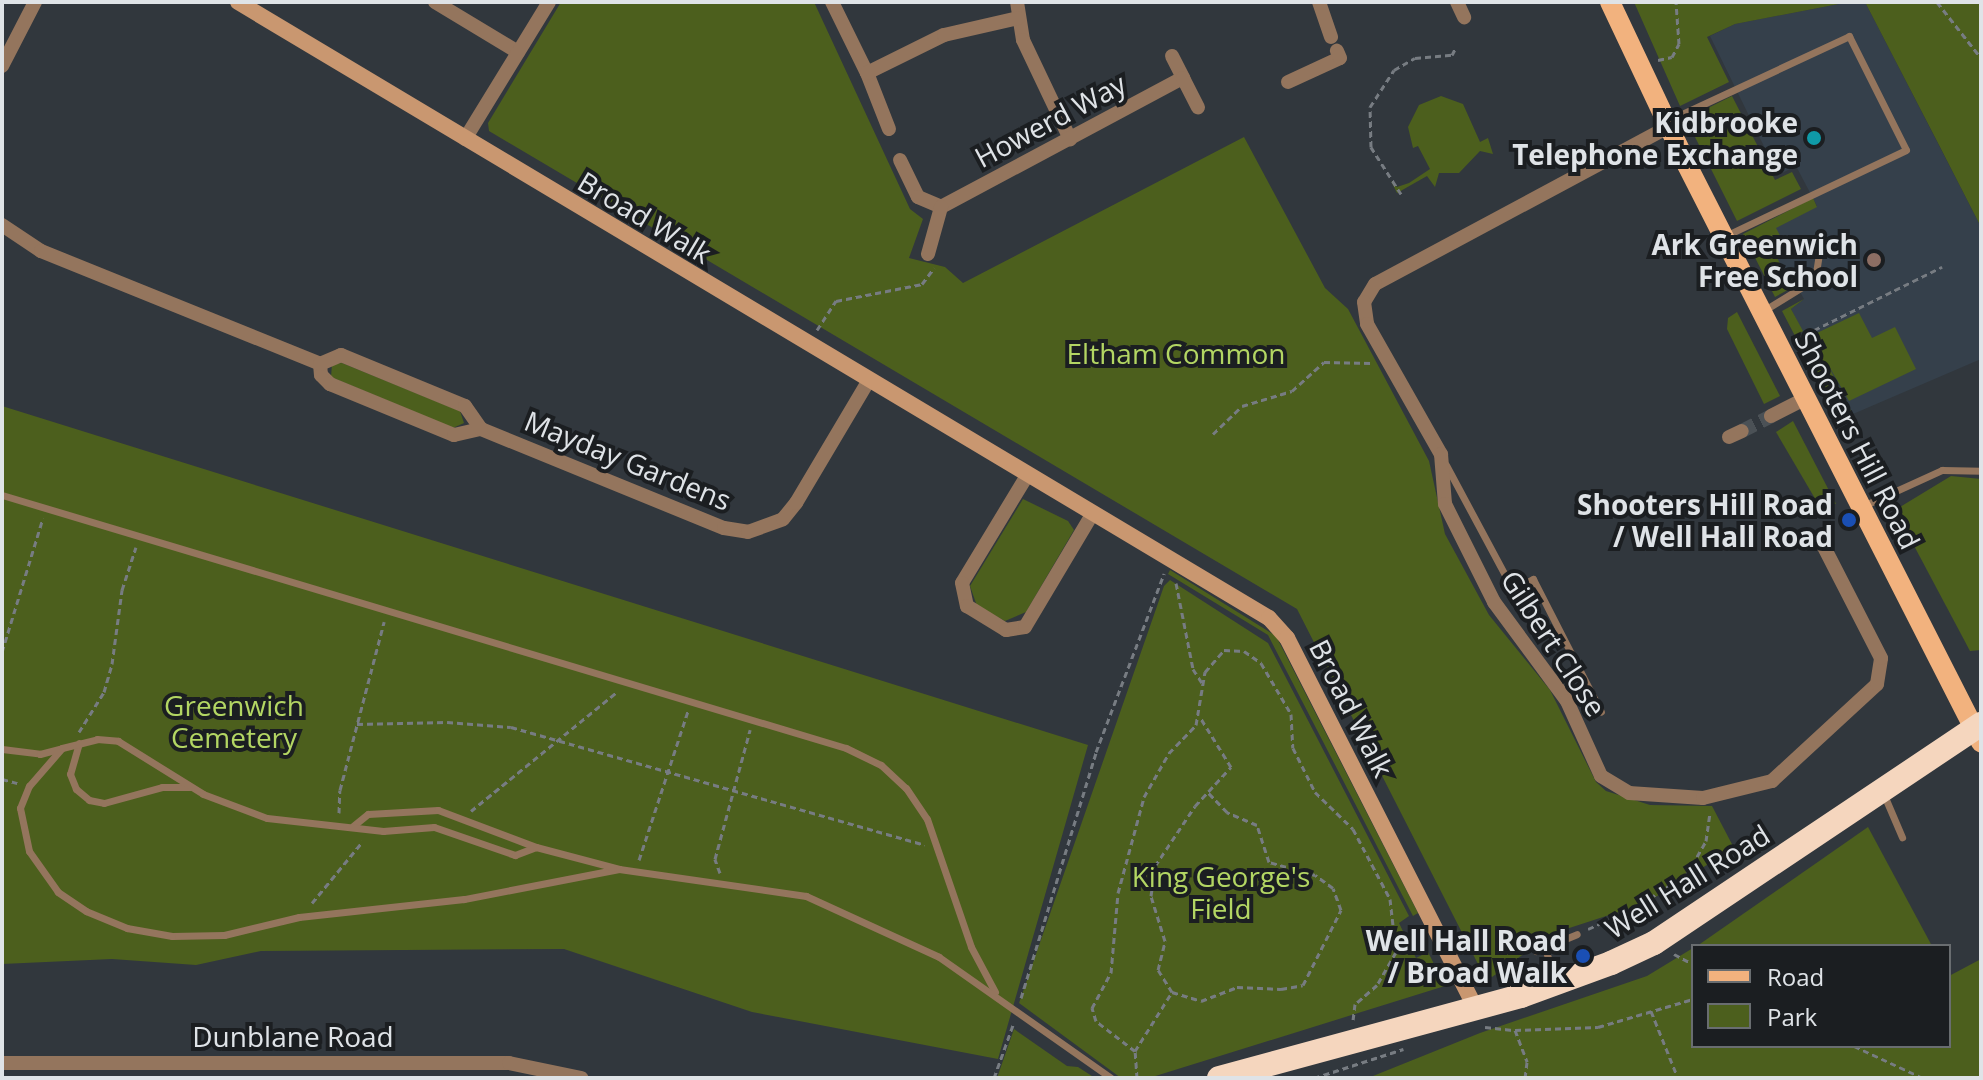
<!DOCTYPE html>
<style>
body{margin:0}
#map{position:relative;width:1983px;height:1080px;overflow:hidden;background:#31373d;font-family:"Open Sans",sans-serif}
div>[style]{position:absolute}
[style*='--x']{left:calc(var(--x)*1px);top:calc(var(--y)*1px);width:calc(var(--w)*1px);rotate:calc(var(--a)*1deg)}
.built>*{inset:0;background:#35404b}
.green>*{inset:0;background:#4c5f1d}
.street-tunnel>*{height:14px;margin-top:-7px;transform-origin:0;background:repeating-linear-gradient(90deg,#4b5156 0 14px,transparent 0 21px)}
.path>*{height:3px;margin-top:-1.5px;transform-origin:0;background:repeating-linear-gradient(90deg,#777c82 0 6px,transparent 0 10px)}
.lane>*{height:7px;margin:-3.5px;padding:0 3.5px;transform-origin:3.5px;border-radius:3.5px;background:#94755d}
.street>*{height:14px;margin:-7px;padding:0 7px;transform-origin:7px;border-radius:7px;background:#94755d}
.secondary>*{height:16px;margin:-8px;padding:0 8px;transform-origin:8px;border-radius:8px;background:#c99770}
.primary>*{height:20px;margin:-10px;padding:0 10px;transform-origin:10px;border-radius:10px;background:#f2b27e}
.highway>*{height:24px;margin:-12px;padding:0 12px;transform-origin:12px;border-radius:12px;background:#f5d6be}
.dots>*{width:22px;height:22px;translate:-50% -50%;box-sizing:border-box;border:4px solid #1b1e21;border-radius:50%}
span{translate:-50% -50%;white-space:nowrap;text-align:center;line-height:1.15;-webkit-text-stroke:8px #1b1e21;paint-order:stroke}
.street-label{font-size:28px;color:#dfe3e7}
.poi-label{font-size:28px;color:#dfe3e7;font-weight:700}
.right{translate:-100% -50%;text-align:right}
.park-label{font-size:28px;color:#b3d663}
.frame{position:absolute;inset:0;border:4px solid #dfe3e7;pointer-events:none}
.legend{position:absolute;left:1691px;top:944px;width:260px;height:104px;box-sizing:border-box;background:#1b1e21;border:2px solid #696d70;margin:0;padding:10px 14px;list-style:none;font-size:24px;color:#dfe3e7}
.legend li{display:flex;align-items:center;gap:16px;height:40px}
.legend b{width:40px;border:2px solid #696d70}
</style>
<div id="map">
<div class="built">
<div style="clip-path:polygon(1849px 2px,1865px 2px,1981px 227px,1981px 359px,1846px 417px,1791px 309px,1804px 299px,1795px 283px,1782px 290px,1755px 238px,1817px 206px,1796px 166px,1778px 175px,1710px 36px,1735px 24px)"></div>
</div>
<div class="green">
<div style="clip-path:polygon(561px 2px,814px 2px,910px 209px,923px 219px,909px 258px,945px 267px,963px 283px,1244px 137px,1325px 288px,1348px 309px,1429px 461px,1445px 534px,1489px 615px,1550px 690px,1596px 782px,1606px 791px,1650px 805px,1712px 806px,1734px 848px,1646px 903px,1551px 934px,1492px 977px,1479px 966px,1297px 609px,489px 131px,488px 123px)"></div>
<div style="clip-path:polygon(1634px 2px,1849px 2px,1735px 24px,1707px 37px,1729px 82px,1680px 106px)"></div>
<div style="clip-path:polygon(1865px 2px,1981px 2px,1981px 227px,1939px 145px)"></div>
<div style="clip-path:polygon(1441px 96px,1463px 104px,1480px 142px,1488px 138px,1493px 154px,1480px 151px,1459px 173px,1439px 173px,1435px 187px,1427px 176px,1397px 193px,1391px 181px,1397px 187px,1409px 183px,1430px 169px,1418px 146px,1413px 148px,1408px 127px,1419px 105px)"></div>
<div style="clip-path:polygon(1732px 96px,1775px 180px,1792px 172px,1801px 189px,1737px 221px,1686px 119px)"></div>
<div style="clip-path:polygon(1813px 198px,1817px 207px,1776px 228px,1783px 241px,1772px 248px,1789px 281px,1801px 276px,1804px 281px,1775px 297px,1743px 234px)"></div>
<div style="clip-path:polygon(1804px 299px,1791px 309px,1803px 331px,1795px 336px,1782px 311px)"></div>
<div style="clip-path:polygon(1737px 312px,1780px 396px,1764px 404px,1727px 329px,1728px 318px)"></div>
<div style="clip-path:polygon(1859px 313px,1872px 338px,1895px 327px,1916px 369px,1849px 401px,1826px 361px,1852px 413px,1840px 422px,1798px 342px)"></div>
<div style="clip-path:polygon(342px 363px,460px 411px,464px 423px,453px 428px,331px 377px,332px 364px)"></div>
<div style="clip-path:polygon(2px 406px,1088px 745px,998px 1059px,752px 1012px,564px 949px,261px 951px,196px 965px,112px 959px,2px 964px)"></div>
<div style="clip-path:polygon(1793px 421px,1836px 504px,1817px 502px,1776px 432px)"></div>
<div style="clip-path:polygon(1951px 476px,1981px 479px,1981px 650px,1970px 651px,1895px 510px)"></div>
<div style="clip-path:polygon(1023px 499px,1068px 521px,1074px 530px,1026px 612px,1005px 621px,977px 606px,970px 586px)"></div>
<div style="clip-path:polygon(1170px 570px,1276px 636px,1418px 913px,1413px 916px,1268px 635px,1168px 574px)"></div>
<div style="clip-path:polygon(1170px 580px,1268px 643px,1409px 916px,1399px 923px,1416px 958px,1428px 952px,1445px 986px,1149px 1078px,1121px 1078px,1019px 1003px,1164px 586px)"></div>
<div style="clip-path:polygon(1868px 827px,1932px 946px,1697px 946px)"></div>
<div style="clip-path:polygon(1693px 948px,1693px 1046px,1949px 1046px,1949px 976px,1981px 959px,1981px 1078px,1368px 1078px,1480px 1033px,1647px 976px)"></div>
<div style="clip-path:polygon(1014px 1029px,1067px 1066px,1078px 1067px,1095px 1078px,997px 1078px)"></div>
</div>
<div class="street-tunnel">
<div style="--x:1742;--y:431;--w:33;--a:-27"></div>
</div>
<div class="path">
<div style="--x:1937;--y:2;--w:71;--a:51.8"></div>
<div style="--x:1658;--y:60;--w:14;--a:-12"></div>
<div style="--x:1672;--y:57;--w:15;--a:-62"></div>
<div style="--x:1679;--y:44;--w:42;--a:-94.1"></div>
<div style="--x:1401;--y:194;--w:56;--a:-122.6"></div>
<div style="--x:1371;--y:147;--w:40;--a:-91.4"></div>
<div style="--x:1370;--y:107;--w:44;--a:-57"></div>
<div style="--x:1394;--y:70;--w:24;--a:-30"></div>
<div style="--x:1415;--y:58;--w:37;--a:-5"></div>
<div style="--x:1452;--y:55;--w:9;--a:-63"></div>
<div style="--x:817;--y:330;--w:35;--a:-57"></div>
<div style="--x:836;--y:301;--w:88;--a:-11.2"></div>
<div style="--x:922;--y:284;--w:20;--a:-53"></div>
<div style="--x:1796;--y:339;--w:163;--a:-26.3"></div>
<div style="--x:1213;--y:434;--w:40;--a:-44"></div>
<div style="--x:1242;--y:406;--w:52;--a:-16.7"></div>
<div style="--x:1292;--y:391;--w:43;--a:-42.2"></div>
<div style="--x:1324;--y:362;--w:47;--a:1.2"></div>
<div style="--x:1176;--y:583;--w:88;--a:78.8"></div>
<div style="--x:1193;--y:669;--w:17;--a:57"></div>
<div style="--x:2;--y:652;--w:140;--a:-73"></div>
<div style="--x:357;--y:724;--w:90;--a:-1.3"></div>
<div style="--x:447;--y:722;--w:64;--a:4.5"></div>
<div style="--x:511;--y:727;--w:430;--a:15.9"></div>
<div style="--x:79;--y:732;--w:47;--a:-58"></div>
<div style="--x:104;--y:692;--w:29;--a:-74"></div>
<div style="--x:112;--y:664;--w:75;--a:-82.3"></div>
<div style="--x:122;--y:590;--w:45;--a:-72"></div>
<div style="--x:2;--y:779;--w:16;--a:15"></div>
<div style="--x:471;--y:811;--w:188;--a:-39.2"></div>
<div style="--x:339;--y:813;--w:23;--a:-88"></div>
<div style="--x:340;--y:790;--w:174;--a:-75.3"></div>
<div style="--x:639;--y:860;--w:157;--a:-71.8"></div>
<div style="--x:720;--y:873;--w:15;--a:-110"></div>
<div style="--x:715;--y:859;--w:134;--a:-74.8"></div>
<div style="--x:312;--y:903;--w:80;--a:-50.6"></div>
<div style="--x:1588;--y:929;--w:49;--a:-24"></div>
<div style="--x:1633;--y:909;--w:64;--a:-32.9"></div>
<div style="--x:1687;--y:874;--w:38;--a:-60"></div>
<div style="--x:1706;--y:841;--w:27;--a:-82"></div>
<div style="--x:1674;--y:954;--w:21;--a:28"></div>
<div style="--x:1172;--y:992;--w:30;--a:17"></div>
<div style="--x:1201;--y:1001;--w:39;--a:-21"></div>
<div style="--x:1237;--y:987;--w:44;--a:2.6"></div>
<div style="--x:1281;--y:989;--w:22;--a:-10"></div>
<div style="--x:1303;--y:985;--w:84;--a:-63.1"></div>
<div style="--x:1341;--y:910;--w:23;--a:-110"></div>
<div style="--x:1333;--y:888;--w:22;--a:-144"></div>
<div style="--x:1315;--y:875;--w:48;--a:-164.2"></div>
<div style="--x:1269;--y:862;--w:39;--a:-108"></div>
<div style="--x:1257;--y:825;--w:33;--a:-157"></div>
<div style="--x:1227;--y:812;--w:28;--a:-134"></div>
<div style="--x:1021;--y:998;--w:257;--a:-73"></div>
<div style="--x:1096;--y:752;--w:191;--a:-69.1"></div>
<div style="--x:1651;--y:1011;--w:72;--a:68.1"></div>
<div style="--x:1485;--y:1027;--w:30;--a:6"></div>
<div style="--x:1515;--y:1030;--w:34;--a:69"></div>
<div style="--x:1527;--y:1062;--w:16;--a:97"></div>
<div style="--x:1515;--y:1030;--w:83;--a:-2.1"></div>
<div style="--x:1598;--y:1027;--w:99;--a:-16.4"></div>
<div style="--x:1854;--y:1046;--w:76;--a:24.9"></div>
<div style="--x:1135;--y:1051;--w:70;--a:-57.9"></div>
<div style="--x:1172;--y:992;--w:26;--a:-122"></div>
<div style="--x:1158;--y:970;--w:30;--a:-76"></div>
<div style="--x:1165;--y:941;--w:47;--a:-107.3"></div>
<div style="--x:1151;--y:896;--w:30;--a:-82"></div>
<div style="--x:1155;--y:866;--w:72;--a:-56.3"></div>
<div style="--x:1195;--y:806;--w:53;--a:-47.3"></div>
<div style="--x:1231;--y:767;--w:59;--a:-121.8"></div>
<div style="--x:994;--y:1078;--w:56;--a:-70.3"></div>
<div style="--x:1137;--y:1078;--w:27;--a:-94"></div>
<div style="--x:1135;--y:1051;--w:49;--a:-142.4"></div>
<div style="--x:1096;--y:1021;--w:14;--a:-107"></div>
<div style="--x:1092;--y:1008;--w:40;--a:-62"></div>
<div style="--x:1111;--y:973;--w:80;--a:-85"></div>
<div style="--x:1118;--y:893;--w:99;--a:-74.8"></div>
<div style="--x:1144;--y:797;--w:51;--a:-60.4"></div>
<div style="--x:1169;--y:753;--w:39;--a:-46"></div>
<div style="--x:1196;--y:725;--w:54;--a:-80.4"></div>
<div style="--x:1205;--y:672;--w:29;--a:-49"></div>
<div style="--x:1224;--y:650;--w:20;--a:3"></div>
<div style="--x:1244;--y:651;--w:21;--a:35"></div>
<div style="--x:1261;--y:663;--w:59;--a:59.5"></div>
<div style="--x:1291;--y:714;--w:34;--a:87"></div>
<div style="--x:1293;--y:748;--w:49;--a:63.4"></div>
<div style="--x:1315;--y:792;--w:53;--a:44.2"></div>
<div style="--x:1353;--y:829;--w:79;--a:62.1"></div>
<div style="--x:1390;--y:899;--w:53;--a:83.5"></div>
<div style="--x:1396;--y:952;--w:38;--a:120"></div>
<div style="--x:1377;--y:985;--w:29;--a:139"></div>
<div style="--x:1355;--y:1004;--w:16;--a:97"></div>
<div style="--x:1314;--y:1078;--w:94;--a:-18"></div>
</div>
<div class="lane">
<div style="--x:1667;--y:121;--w:201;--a:-25"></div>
<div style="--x:1849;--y:36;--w:127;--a:63.4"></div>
<div style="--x:1906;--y:150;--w:200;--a:154.6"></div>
<div style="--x:1763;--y:311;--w:61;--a:-31.6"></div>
<div style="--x:1815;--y:279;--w:39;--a:-81"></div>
<div style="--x:1446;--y:465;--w:142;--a:61.8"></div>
<div style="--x:1513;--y:590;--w:23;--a:-29"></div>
<div style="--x:1533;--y:579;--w:149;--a:62.9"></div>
<div style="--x:2;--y:495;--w:881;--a:16.69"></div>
<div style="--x:846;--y:748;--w:39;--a:26"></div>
<div style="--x:881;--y:765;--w:34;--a:43"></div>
<div style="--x:906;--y:788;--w:37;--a:56"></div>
<div style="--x:927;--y:819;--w:135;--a:71"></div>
<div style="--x:971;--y:947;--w:51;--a:61.9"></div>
<div style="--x:1863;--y:506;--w:87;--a:-24.5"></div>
<div style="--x:1942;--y:470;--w:39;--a:1"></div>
<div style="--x:79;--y:743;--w:32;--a:106"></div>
<div style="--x:70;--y:774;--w:16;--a:68"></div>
<div style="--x:76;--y:789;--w:17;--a:40"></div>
<div style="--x:89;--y:800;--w:15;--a:11"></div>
<div style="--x:104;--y:803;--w:60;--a:-15.4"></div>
<div style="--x:162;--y:787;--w:28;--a:0"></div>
<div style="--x:2;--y:749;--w:38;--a:7"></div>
<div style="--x:40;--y:754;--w:20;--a:-15"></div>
<div style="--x:1884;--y:795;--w:46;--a:66.8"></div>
<div style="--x:353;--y:826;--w:19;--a:-39"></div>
<div style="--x:368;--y:814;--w:70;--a:-3.3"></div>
<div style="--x:438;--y:810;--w:105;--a:20.7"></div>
<div style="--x:619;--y:869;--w:158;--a:169"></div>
<div style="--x:464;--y:899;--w:166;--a:173.8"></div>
<div style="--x:299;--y:917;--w:77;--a:166.5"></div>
<div style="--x:224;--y:935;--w:52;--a:178.9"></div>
<div style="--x:172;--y:936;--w:46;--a:-169.9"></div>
<div style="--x:127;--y:928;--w:44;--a:-157.5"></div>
<div style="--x:86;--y:911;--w:34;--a:-146"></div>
<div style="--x:58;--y:892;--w:50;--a:-125.3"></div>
<div style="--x:29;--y:851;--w:44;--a:-101.8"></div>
<div style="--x:20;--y:808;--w:24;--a:-68"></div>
<div style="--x:29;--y:786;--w:50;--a:-49"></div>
<div style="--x:62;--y:748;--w:36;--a:-14"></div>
<div style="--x:97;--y:739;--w:21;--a:5"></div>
<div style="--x:118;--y:741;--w:100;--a:31.9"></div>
<div style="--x:203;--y:794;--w:68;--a:20.6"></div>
<div style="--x:267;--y:818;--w:117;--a:6.4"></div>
<div style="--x:383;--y:831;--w:51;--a:-4.5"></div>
<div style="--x:434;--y:827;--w:86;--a:19.1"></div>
<div style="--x:515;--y:855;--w:22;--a:-21"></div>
<div style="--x:536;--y:847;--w:86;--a:14.8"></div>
<div style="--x:619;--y:869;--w:189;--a:8.2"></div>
<div style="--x:806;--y:896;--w:146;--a:24.6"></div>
<div style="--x:939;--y:957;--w:210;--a:35.1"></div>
<div style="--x:1545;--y:948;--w:34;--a:73"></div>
<div style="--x:1536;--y:951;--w:44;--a:-22.5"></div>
</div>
<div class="street">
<div style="--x:435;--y:2;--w:97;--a:31.1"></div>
<div style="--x:832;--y:2;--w:79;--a:63.8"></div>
<div style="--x:1017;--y:2;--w:38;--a:81"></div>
<div style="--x:1023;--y:40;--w:110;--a:64.6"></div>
<div style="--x:1319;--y:2;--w:37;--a:71"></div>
<div style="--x:1457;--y:2;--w:17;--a:65"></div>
<div style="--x:1172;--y:56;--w:25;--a:63"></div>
<div style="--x:2;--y:66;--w:72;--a:-62.7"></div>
<div style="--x:1288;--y:82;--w:57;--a:-24.8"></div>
<div style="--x:1340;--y:58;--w:8;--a:-113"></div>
<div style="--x:1668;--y:127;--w:332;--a:151.8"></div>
<div style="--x:1375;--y:284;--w:21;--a:121"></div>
<div style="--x:1364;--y:302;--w:22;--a:82"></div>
<div style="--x:1367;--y:324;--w:150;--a:60.4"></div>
<div style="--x:1441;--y:454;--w:50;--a:85.4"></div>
<div style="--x:1445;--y:504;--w:110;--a:63.4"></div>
<div style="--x:1494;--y:602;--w:123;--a:53.6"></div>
<div style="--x:1567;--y:701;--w:82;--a:65.6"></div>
<div style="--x:1601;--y:776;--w:33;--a:31"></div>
<div style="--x:1629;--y:793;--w:74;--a:3.9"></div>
<div style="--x:1703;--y:798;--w:71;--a:-13.8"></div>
<div style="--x:1772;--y:781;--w:143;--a:-42.7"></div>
<div style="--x:1877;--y:684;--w:26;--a:-81"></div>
<div style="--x:1881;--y:658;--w:125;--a:-117.2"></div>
<div style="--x:889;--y:129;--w:60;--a:-111.4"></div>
<div style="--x:867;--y:73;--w:86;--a:-26.3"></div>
<div style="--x:944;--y:35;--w:76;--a:-12.9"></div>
<div style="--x:465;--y:139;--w:161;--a:-58.5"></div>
<div style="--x:900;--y:160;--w:41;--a:64.1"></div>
<div style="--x:918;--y:197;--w:25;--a:23"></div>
<div style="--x:941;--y:207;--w:274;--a:-28.1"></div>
<div style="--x:1183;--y:78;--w:33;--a:63"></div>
<div style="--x:2;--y:225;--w:47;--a:33.7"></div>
<div style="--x:41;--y:251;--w:301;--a:22"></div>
<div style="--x:928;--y:254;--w:49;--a:-74.5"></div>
<div style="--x:320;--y:364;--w:11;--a:85"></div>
<div style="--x:321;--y:375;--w:13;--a:45"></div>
<div style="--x:330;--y:384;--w:134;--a:22.4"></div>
<div style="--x:454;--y:435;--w:28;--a:-13"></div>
<div style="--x:481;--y:429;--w:262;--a:22.2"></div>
<div style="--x:724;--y:528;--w:24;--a:9"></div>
<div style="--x:748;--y:532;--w:37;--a:-20"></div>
<div style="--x:783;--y:519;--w:21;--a:-51"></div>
<div style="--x:796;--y:503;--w:143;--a:-59.3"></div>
<div style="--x:320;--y:364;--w:23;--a:-23"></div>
<div style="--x:341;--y:355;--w:134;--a:22.4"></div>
<div style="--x:465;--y:406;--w:28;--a:55"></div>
<div style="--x:1771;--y:416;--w:38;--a:-27"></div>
<div style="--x:1729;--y:437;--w:14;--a:-25"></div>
<div style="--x:1028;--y:474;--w:127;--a:121.2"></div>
<div style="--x:962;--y:583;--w:24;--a:78"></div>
<div style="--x:967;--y:606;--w:46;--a:31.6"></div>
<div style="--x:1006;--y:630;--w:19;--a:-9"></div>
<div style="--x:1025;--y:627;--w:133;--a:-59.2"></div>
<div style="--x:2;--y:1063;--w:507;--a:0"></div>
<div style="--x:509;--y:1063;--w:74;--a:11.8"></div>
</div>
<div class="secondary">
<div style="--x:238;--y:2;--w:1201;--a:30.86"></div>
<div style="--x:1269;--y:618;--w:27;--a:48"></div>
<div style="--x:1287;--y:638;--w:416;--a:63"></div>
</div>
<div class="primary">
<div style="--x:1610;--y:2;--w:180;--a:64.7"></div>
<div style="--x:1687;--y:165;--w:648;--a:63"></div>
</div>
<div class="highway">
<div style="--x:1219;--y:1078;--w:313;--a:-15.2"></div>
<div style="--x:1521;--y:996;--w:96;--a:-20.1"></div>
<div style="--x:1611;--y:963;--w:47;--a:-24.9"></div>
<div style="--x:1654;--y:943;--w:394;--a:-33.8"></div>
</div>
<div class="dots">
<div style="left:1814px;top:138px;background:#0f9aa8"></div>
<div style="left:1874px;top:260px;background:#8d6e63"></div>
<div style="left:1849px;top:520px;background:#1a4fb4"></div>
<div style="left:1583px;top:956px;background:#1a4fb4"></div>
</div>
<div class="street-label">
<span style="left:1050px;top:120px;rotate:-28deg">Howerd Way</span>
<span style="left:645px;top:217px;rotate:31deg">Broad Walk</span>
<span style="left:1858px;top:440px;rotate:63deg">Shooters Hill Road</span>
<span style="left:628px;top:460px;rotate:22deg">Mayday Gardens</span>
<span style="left:1554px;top:643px;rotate:57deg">Gilbert Close</span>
<span style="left:1352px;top:708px;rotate:63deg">Broad Walk</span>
<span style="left:1687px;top:881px;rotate:-32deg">Well Hall Road</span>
<span style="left:293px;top:1036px">Dunblane Road</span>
</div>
<div class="poi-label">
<span class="right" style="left:1798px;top:138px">Kidbrooke<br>Telephone Exchange</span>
<span class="right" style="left:1858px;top:260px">Ark Greenwich<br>Free School</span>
<span class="right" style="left:1833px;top:520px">Shooters Hill Road<br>/ Well Hall Road</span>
<span class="right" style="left:1567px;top:956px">Well Hall Road<br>/ Broad Walk</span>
</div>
<div class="park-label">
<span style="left:1176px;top:353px">Eltham Common</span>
<span style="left:234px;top:721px">Greenwich<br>Cemetery</span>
<span style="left:1221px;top:892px">King George's<br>Field</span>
</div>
<div class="frame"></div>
<ul class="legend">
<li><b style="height:10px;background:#f2b27e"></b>Road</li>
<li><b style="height:22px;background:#4c5f1d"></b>Park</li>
</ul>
</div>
